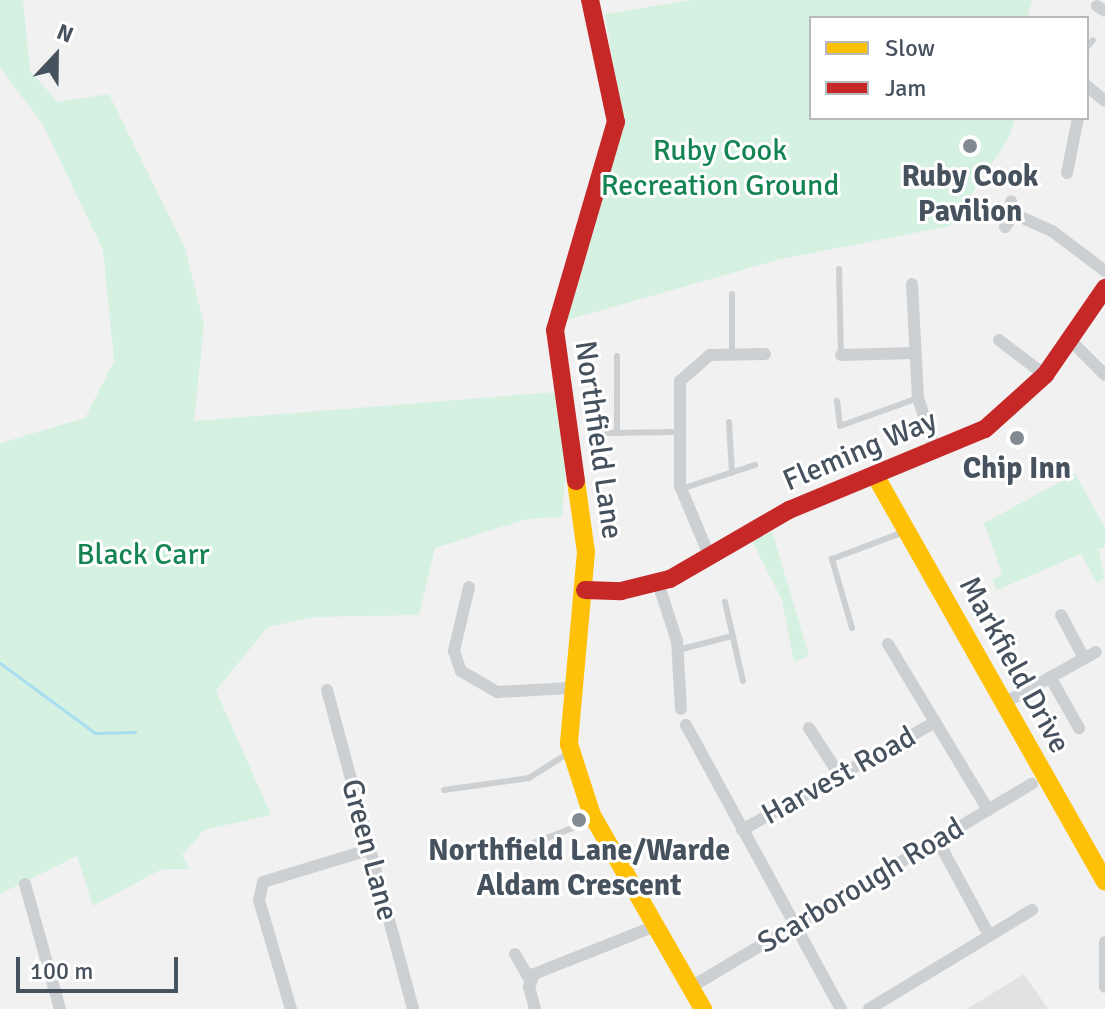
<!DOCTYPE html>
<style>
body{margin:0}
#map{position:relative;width:1105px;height:1009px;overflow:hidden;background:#f2f1f1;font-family:Signika,sans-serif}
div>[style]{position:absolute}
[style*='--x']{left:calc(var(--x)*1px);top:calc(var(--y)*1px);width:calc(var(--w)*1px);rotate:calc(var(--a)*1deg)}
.education>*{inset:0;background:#e3e1e2}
.green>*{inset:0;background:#d5f1e2}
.stream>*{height:3px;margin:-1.5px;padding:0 1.5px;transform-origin:1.5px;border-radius:1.5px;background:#a9ddf0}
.lane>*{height:6px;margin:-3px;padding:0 3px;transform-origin:3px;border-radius:3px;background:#cdd0d2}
.street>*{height:12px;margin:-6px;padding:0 6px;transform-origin:6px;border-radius:6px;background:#cdd0d2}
.slow>*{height:18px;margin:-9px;padding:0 9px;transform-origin:9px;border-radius:9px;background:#ffc107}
.jam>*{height:18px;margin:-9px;padding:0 9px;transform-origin:9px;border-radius:9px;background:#c62828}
.dots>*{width:22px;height:22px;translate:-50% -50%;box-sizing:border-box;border:4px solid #fff;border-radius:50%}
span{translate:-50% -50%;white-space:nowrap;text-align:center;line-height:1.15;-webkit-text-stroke:6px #fff;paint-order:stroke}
.park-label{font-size:30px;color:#148453}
.poi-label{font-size:30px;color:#47525f;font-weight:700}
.street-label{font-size:30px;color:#47525f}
.legend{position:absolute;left:809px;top:16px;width:280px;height:104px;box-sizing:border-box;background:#fff;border:2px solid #b5babf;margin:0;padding:10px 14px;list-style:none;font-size:24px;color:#47525f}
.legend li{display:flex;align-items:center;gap:16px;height:40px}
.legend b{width:40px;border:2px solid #b5babf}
.north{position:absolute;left:16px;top:16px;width:80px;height:80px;-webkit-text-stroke:6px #fff;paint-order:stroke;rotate:22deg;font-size:22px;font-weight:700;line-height:32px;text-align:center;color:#47525f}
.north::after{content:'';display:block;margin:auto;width:28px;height:36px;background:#47525f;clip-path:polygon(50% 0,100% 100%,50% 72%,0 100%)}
.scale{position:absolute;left:16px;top:957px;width:162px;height:36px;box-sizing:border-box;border:4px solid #47525f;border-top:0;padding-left:10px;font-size:24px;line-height:28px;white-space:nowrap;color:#47525f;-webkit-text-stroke:6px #fff;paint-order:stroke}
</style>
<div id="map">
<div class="education">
<div style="clip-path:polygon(1024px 974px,1048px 1009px,967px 1009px)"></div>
</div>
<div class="green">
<div style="clip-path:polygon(0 0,23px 0,30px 71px,58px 102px,109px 94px,185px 248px,204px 325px,194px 421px,556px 392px,567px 451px,562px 517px,527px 519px,435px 548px,419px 615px,314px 617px,268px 627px,216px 690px,271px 815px,204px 830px,182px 855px,189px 869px,162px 869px,93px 906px,77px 856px,0 894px,0 443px,85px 418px,114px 361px,103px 250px,42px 123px,0 68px)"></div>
<div style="clip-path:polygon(690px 0,1032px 0,1027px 18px,811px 18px,811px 118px,1015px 118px,1009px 138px,950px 226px,781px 259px,567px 320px,623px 126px,605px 14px)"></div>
<div style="clip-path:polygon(1075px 474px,1105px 527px,1105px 547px,1098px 549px,1105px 578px,1097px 583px,1081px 554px,997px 590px,992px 580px,1002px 574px,984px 523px)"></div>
<div style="clip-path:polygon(772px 531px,809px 656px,794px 662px,782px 600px,752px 541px)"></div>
</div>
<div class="stream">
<div style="--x:0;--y:663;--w:118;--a:36.4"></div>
<div style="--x:95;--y:733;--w:40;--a:-1.4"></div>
</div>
<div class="lane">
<div style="--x:1087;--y:47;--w:9;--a:-49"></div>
<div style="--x:839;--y:269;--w:85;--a:88.7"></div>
<div style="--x:732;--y:354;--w:60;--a:-90"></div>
<div style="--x:837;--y:401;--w:25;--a:83"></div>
<div style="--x:840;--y:426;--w:83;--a:-19.7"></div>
<div style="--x:729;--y:422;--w:51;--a:86.6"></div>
<div style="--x:607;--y:433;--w:70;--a:-0.8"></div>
<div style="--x:617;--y:433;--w:77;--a:-90"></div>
<div style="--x:681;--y:489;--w:78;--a:-18"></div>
<div style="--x:725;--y:602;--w:81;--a:77.2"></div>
<div style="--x:852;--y:628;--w:72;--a:-106.2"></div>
<div style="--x:832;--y:559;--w:77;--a:-20.6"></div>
<div style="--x:678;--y:650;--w:56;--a:-14.5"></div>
<div style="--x:444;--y:790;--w:86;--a:-8"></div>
<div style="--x:529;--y:778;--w:49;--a:-32.4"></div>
<div style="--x:495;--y:858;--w:103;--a:-21.1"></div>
</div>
<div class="street">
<div style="--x:1097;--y:6;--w:9;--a:32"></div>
<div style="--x:1087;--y:86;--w:23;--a:40"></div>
<div style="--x:1067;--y:173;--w:56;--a:-78.7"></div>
<div style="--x:1014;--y:214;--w:42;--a:24.1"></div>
<div style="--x:1052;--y:231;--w:66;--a:37"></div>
<div style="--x:1005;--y:227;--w:16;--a:-55"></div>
<div style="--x:1014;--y:214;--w:13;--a:-103"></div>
<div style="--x:912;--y:284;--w:114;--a:87"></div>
<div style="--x:918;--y:398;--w:54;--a:71.6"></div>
<div style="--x:999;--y:340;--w:58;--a:37.3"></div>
<div style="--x:1071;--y:341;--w:48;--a:45"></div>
<div style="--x:841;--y:355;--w:73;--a:-1.6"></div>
<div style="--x:709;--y:555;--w:75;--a:-112.8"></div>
<div style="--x:680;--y:486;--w:105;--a:-90"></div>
<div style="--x:680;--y:381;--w:40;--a:-41"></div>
<div style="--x:710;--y:355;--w:55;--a:-1"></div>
<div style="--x:658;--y:583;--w:61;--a:71.9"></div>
<div style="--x:677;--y:641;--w:68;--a:86.6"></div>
<div style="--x:469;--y:587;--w:66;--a:103.2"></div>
<div style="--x:454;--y:651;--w:21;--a:71"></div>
<div style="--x:461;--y:671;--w:42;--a:30.3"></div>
<div style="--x:497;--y:692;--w:73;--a:-3.1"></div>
<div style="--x:1061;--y:615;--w:49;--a:61.9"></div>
<div style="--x:888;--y:644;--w:194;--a:58.9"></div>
<div style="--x:1050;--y:677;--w:59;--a:60.4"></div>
<div style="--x:327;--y:690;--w:330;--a:74.9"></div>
<div style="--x:1004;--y:703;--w:105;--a:-29"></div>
<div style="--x:686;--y:725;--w:324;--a:61.4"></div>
<div style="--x:809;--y:728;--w:57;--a:57.1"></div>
<div style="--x:742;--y:830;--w:221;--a:-29.2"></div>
<div style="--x:938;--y:841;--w:107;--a:61.5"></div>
<div style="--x:25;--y:884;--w:130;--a:74.4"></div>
<div style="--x:1105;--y:942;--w:45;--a:90"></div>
<div style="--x:515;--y:954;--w:30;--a:60"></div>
<div style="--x:691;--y:987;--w:397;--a:-30.8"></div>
<div style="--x:291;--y:1009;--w:114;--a:-106.4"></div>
<div style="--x:259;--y:900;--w:18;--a:-77"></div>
<div style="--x:263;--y:882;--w:110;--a:-16.9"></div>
<div style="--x:535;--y:1009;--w:23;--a:-105"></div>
<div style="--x:529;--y:987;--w:14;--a:-69"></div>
<div style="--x:534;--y:974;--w:130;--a:-21.6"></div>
<div style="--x:869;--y:1009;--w:191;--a:-31.3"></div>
</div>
<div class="slow">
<div style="--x:875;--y:475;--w:467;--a:60.5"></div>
<div style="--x:576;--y:481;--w:72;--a:82"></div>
<div style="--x:586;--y:552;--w:193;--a:95.1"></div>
<div style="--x:569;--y:744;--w:75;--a:72.1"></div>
<div style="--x:592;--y:815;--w:224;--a:60.2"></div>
</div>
<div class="jam">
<div style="--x:576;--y:481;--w:152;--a:-97.9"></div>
<div style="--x:555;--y:330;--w:217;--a:-73.7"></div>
<div style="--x:616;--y:122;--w:125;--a:-102"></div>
<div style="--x:585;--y:590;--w:36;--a:2"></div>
<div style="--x:621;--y:591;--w:50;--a:-13.8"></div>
<div style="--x:670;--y:579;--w:138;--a:-30.1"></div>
<div style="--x:789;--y:510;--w:212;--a:-22.5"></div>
<div style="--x:985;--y:429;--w:81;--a:-42"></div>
<div style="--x:1045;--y:375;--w:106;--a:-55.4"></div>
</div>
<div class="dots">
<div style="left:970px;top:146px;background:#838a92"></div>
<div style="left:1017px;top:438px;background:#838a92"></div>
<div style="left:579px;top:820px;background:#838a92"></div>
</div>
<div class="park-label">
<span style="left:720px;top:168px">Ruby Cook<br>Recreation Ground</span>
<span style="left:143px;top:555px">Black Carr</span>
</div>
<div class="poi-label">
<span style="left:970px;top:194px">Ruby Cook<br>Pavilion</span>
<span style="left:1017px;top:469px">Chip Inn</span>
<span style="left:579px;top:868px">Northfield Lane/Warde<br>Aldam Crescent</span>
</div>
<div class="street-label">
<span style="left:598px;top:440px;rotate:82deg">Northfield Lane</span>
<span style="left:860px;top:451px;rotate:-23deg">Fleming Way</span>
<span style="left:1014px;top:665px;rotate:61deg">Markfield Drive</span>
<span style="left:839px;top:776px;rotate:-29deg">Harvest Road</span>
<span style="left:369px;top:850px;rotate:75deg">Green Lane</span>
<span style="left:861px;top:886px;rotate:-31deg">Scarborough Road</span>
</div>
<ul class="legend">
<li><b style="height:10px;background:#ffc107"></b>Slow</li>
<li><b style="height:10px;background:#c62828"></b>Jam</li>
</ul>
<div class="north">N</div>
<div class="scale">100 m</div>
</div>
